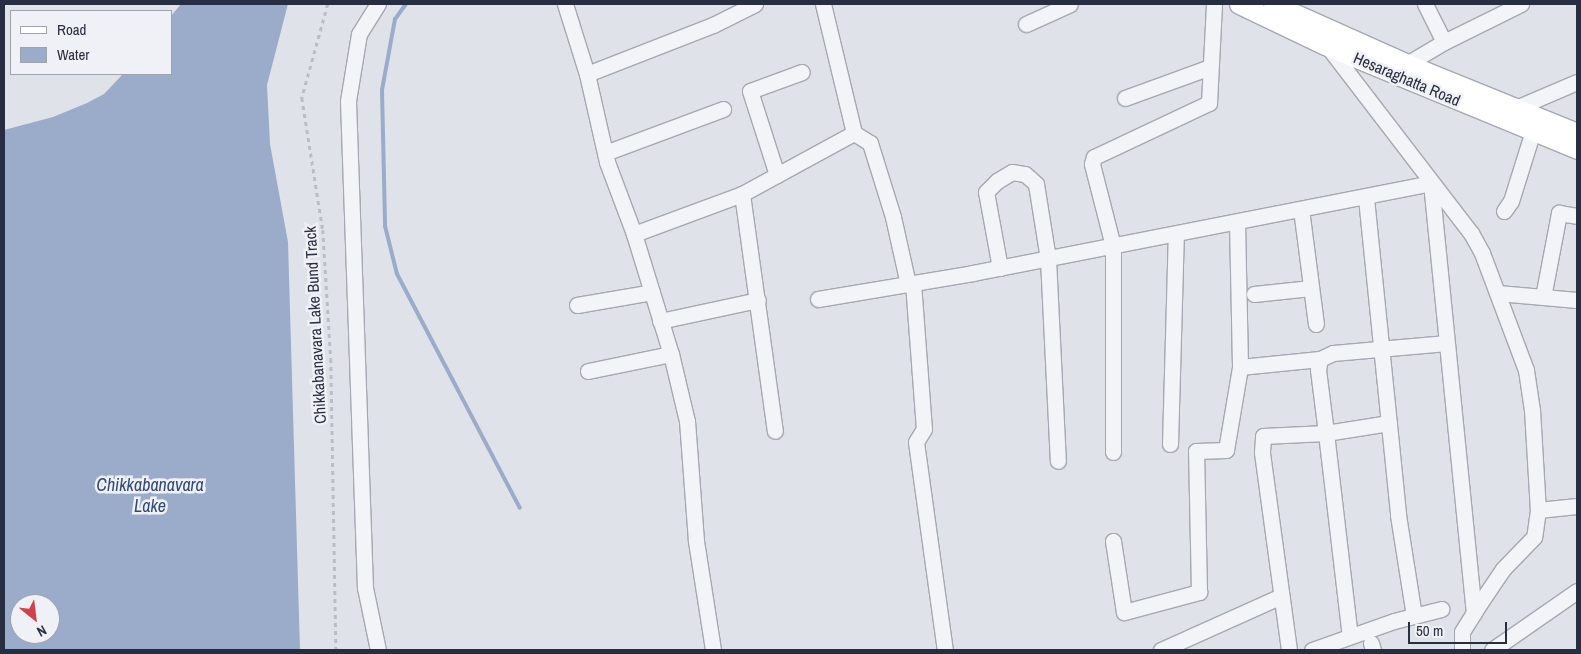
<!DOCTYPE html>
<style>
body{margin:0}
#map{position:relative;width:1581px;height:654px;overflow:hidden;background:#e0e2e9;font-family:"Archivo Narrow",sans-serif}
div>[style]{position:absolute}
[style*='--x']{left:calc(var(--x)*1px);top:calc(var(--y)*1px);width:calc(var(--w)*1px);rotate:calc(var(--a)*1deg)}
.water>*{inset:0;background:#9aacca}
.stream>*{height:4px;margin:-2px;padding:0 2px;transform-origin:2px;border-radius:2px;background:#9aacca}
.path>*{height:2.5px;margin-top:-1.25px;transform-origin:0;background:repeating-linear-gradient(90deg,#b9bdc4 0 4px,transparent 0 8px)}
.roads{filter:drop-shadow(1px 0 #a5a8b3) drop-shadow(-1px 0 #a5a8b3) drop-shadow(0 1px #a5a8b3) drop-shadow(0 -1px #a5a8b3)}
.minor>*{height:15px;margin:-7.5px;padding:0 7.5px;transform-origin:7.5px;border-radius:7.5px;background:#f2f4f7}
.major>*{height:19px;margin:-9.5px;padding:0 9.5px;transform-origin:9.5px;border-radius:9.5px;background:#fff}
span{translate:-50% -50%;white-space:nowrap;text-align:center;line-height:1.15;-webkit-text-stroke:5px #eff1f6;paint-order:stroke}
.street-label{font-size:16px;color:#282e41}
.water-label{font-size:18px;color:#314976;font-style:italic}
.frame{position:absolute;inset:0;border:5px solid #282e41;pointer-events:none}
.legend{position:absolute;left:10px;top:10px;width:162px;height:65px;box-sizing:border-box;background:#eff1f6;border:1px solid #9fa3ae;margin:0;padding:6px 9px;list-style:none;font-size:15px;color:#282e41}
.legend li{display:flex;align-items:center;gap:10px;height:25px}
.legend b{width:25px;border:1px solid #9fa3ae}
.north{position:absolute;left:10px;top:594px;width:50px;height:50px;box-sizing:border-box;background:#eff1f6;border:1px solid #9fa3ae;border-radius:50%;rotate:151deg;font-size:14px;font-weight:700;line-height:20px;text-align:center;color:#282e41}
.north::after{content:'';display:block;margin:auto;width:18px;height:22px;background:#d14249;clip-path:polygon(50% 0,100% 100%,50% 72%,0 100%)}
.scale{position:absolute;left:1408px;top:622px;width:99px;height:22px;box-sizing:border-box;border:2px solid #282e41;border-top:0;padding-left:6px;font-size:15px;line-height:18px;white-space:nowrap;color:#282e41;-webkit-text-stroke:4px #eff1f6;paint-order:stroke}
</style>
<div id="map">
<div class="water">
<div style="clip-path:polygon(evenodd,181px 4px,288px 4px,267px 85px,270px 144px,288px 242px,300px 650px,4px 650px,4px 130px,53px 117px,87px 103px,104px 94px,123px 74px,171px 74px,171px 16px,181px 4px,20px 604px,50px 604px,50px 634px,20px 634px,20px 604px)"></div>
</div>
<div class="stream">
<div style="--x:406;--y:4;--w:19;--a:126"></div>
<div style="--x:395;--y:19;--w:72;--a:100.4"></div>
<div style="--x:382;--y:90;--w:136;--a:88.7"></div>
<div style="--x:385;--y:226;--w:49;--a:76"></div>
<div style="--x:397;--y:274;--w:264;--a:62.3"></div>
</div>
<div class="path">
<div style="--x:328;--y:4;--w:98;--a:105.5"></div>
<div style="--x:302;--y:98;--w:134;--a:81"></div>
<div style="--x:323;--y:230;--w:129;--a:86.5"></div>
<div style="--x:331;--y:359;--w:291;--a:89"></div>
</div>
<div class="roads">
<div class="minor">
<div style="--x:565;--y:4;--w:73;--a:72.6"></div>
<div style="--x:587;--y:74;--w:90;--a:77.2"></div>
<div style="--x:607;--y:162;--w:77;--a:69.4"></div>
<div style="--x:634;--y:234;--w:126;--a:72.9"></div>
<div style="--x:671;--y:354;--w:69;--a:76.6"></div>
<div style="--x:687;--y:421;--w:120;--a:85.7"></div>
<div style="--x:696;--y:541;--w:110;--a:81.1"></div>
<div style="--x:1425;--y:4;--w:42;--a:63.4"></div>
<div style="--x:1026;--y:24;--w:48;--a:-24.4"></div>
<div style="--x:1325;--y:43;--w:240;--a:52.5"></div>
<div style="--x:1471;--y:233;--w:23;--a:61"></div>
<div style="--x:1482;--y:253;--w:125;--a:69.4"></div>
<div style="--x:1526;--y:370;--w:40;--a:81.5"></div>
<div style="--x:1532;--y:410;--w:100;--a:86.6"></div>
<div style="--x:1538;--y:510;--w:27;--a:98"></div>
<div style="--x:1534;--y:537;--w:45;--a:134.1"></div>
<div style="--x:1503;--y:569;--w:41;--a:124.1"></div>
<div style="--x:1480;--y:603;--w:34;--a:122"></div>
<div style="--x:1462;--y:632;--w:18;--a:90"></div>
<div style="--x:1400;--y:68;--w:51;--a:-30.6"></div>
<div style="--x:1444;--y:42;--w:86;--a:-26.3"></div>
<div style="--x:587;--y:74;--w:135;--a:-21.3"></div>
<div style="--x:713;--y:25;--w:47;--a:-26.6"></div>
<div style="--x:1125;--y:98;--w:90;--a:-20"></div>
<div style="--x:1509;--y:111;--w:74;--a:-23.1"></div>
<div style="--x:854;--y:133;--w:19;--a:32"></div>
<div style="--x:870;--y:143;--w:77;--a:72.7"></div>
<div style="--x:893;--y:217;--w:69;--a:77.4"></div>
<div style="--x:605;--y:153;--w:126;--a:-20.4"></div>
<div style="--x:777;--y:175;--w:88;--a:-107.8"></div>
<div style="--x:750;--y:91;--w:55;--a:-20.1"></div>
<div style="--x:742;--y:194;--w:239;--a:82.1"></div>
<div style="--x:1366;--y:198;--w:319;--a:84.2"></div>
<div style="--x:1398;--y:515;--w:102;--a:81"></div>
<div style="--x:1301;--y:209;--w:116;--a:82.6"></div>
<div style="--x:1504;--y:211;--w:12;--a:-55"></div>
<div style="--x:1511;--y:201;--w:73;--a:-72.6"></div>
<div style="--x:1237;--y:222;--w:145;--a:88.8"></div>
<div style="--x:1240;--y:367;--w:80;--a:-5.7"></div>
<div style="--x:634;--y:234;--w:115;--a:-20.3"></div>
<div style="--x:742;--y:194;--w:128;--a:-28.6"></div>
<div style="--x:854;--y:133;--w:133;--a:-103.5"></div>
<div style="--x:1000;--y:268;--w:77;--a:-100.4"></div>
<div style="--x:986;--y:192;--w:16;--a:-45"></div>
<div style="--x:997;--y:181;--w:17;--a:-31"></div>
<div style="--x:1012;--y:172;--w:13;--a:9"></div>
<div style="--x:1025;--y:174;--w:15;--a:42"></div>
<div style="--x:1036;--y:184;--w:76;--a:80.9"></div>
<div style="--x:1048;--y:259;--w:202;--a:87.2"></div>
<div style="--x:913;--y:283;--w:146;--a:85.7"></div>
<div style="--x:924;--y:429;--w:15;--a:122"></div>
<div style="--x:916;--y:442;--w:210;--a:82.1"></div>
<div style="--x:1498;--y:293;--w:79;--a:5.1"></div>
<div style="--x:1254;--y:294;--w:57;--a:-6"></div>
<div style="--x:1543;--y:297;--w:86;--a:-79.2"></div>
<div style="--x:1559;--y:213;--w:18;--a:9"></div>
<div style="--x:818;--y:299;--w:157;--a:-9.5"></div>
<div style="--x:973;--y:273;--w:467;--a:-11.1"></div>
<div style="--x:1431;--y:183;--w:432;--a:84.3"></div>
<div style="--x:577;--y:305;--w:76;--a:-9.8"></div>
<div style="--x:660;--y:321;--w:100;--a:-12.1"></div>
<div style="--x:588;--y:371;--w:85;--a:-11.6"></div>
<div style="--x:1389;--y:423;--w:64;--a:171"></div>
<div style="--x:1326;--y:433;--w:64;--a:-97.2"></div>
<div style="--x:1318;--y:370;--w:11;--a:-80"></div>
<div style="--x:1320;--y:359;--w:14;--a:-25"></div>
<div style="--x:1333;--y:353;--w:114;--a:-5"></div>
<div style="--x:1170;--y:444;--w:210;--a:-88.4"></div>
<div style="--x:1113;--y:452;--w:206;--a:-90"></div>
<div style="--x:1113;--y:246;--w:85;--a:-104.4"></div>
<div style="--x:1092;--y:164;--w:7;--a:-74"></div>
<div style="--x:1094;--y:157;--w:127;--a:-25.2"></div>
<div style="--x:1209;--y:103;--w:99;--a:-87.1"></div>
<div style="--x:1538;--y:510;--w:39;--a:-6"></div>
<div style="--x:1113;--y:541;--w:72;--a:81.2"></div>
<div style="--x:1124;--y:612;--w:78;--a:-14.9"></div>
<div style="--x:1199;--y:592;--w:141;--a:-91.2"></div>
<div style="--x:1196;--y:451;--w:30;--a:-2"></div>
<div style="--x:1226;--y:450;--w:84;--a:-80.4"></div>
<div style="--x:1371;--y:643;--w:7;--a:74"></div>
<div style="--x:378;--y:650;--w:63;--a:-101.8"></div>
<div style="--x:365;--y:588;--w:487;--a:-92"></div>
<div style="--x:348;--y:101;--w:68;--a:-80.7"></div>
<div style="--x:359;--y:34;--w:36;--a:-58"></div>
<div style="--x:1161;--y:650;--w:132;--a:-24.2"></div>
<div style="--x:1289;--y:650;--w:200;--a:-97.8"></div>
<div style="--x:1262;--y:452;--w:16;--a:-86"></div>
<div style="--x:1263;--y:436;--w:63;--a:-2.7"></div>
<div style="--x:1326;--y:433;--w:204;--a:83.3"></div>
<div style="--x:1312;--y:650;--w:87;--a:-19.5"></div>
<div style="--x:1394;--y:621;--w:49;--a:-14.3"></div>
<div style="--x:1492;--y:650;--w:103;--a:-34.8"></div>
</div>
<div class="major">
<div style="--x:1239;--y:4;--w:95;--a:25.5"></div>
<div style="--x:1325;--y:45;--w:273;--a:22.4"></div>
<div style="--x:1273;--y:4;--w:147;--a:24.1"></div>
<div style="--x:1407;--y:64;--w:183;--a:22.1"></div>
</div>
</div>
<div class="street-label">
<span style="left:1407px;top:79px;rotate:23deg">Hesaraghatta Road</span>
<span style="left:315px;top:325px;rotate:-93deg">Chikkabanavara Lake Bund Track</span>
</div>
<div class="water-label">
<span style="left:150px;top:496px">Chikkabanavara<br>Lake</span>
</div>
<div class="frame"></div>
<ul class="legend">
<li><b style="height:6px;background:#fff"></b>Road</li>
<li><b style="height:14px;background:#9aacca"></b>Water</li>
</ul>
<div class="north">N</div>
<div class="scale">50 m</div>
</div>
